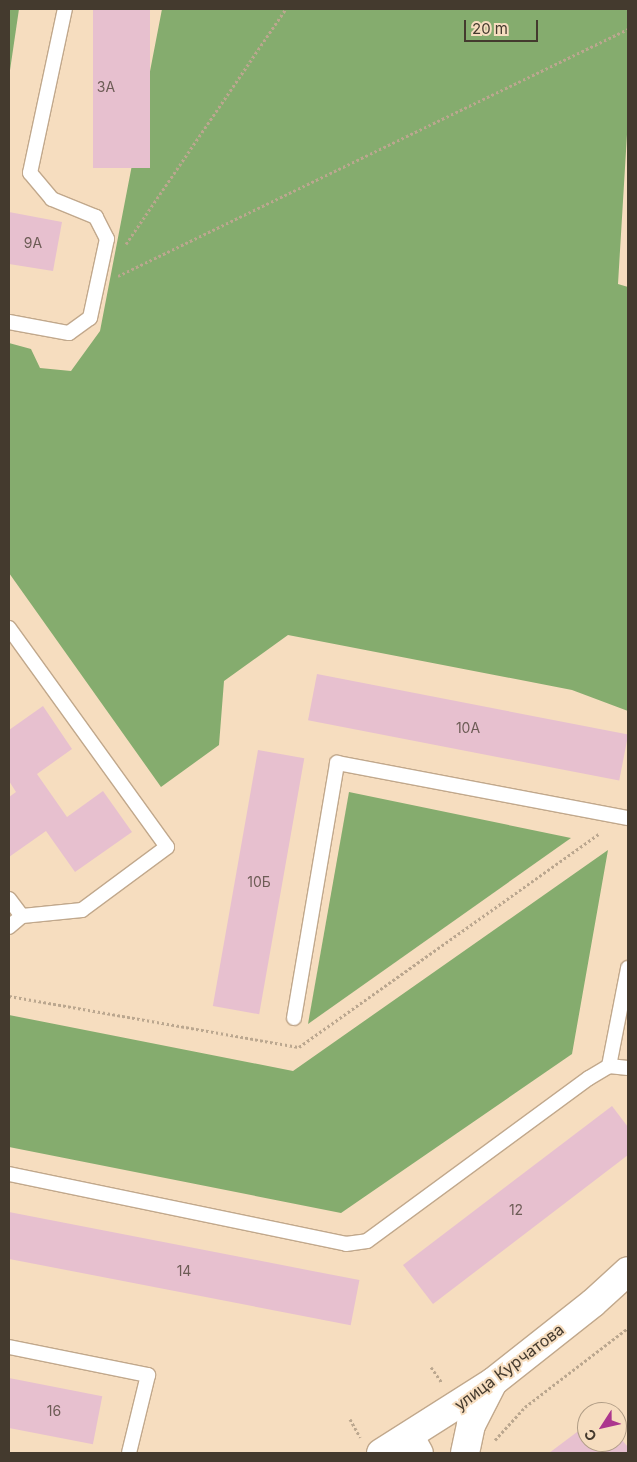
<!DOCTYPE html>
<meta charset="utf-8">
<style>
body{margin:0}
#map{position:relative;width:637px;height:1462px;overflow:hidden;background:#f6ddbf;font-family:Inter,sans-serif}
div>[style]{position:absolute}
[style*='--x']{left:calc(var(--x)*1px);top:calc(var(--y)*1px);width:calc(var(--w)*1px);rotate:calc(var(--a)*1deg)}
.forest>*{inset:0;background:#85ac6e}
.building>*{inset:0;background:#e7c0cf;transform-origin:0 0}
.path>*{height:3px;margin-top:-1.5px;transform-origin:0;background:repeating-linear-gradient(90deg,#bba78f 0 2.5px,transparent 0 5px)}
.roads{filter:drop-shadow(1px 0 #c1a88c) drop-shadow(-1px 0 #c1a88c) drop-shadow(0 1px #c1a88c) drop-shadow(0 -1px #c1a88c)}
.lane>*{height:14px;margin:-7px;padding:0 7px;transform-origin:7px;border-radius:7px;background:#fff}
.street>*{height:28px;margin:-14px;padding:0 14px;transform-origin:14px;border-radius:14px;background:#fff}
.secondary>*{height:28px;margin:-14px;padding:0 14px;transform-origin:14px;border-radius:14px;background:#fff}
span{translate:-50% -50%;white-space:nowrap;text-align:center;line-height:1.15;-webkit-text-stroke:4px #f6ddbf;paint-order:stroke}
.number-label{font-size:14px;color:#6d5c56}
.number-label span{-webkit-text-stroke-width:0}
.street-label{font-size:16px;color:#443a2e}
.frame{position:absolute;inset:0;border:10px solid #443a2e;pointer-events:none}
.north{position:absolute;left:577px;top:1402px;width:50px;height:50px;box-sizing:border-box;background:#f6ddbf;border:1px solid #af9c85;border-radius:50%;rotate:235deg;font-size:14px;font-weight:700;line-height:20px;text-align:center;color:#443a2e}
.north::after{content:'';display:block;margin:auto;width:18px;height:22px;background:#ac368e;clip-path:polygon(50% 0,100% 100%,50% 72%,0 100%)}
.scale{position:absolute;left:464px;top:20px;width:74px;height:22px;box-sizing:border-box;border:2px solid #443a2e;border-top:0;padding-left:6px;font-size:15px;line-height:18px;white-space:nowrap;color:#443a2e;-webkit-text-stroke:4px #f6ddbf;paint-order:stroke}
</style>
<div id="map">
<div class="forest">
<div style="clip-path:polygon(9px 9px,19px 9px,9px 77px)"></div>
<div style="clip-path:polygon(162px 9px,628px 9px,628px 118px,618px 284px,628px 287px,628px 711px,572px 690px,288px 635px,224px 681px,219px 745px,161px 787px,9px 573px,9px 343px,31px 349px,40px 368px,71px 371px,100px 331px)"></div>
<div style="clip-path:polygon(349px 792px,571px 838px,308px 1024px)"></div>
<div style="clip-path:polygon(608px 850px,572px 1054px,341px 1213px,9px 1147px,9px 1015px,293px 1071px)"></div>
</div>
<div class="building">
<div style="left:93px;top:9px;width:57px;height:159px"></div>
<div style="clip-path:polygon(9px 212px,62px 222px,53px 271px,9px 264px)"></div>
<div style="left:317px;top:674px;width:317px;height:47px;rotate:11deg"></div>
<div style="clip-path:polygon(43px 706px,72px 749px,37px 774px,67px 817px,103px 791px,132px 832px,75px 872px,46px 831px,9px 857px,9px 797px,16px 792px,9px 781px,9px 730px)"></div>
<div style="left:258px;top:750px;width:47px;height:260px;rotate:10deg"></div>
<div style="clip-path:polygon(612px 1106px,628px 1127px,628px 1155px,433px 1304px,403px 1265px)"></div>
<div style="left:9px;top:1212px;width:357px;height:46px;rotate:11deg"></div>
<div style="left:9px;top:1378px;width:95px;height:49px;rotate:11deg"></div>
<div style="clip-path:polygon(585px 1426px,587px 1442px,607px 1442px,610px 1447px,621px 1439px,628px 1447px,628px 1453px,549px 1453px)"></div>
</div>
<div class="path">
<div style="--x:126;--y:244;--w:284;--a:-55.8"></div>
<div style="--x:118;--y:276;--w:567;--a:-25.84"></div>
<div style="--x:9;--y:996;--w:294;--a:10"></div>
<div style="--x:299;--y:1047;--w:369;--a:-35.4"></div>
<div style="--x:431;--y:1367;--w:19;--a:55"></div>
<div style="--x:350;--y:1419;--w:21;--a:61"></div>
<div style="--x:495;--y:1440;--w:45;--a:-47.7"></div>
<div style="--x:525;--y:1407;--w:130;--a:-37.5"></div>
</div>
<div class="roads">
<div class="lane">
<div style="--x:9;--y:322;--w:61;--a:10.4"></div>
<div style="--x:69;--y:333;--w:26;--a:-36"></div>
<div style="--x:90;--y:318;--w:81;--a:-77.9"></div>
<div style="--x:107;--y:239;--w:25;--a:-117"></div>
<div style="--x:96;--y:217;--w:48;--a:-157.8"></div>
<div style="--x:52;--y:199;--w:34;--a:-130"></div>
<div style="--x:30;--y:173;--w:168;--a:-78"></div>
<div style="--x:9;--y:628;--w:270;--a:54.2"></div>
<div style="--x:167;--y:847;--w:106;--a:143.5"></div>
<div style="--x:82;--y:910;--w:60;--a:174.3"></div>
<div style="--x:22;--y:916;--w:17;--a:140"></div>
<div style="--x:9;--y:899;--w:21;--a:53"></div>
<div style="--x:294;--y:1018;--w:259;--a:-80.4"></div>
<div style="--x:337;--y:763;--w:296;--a:10.7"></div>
<div style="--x:609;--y:1066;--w:100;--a:-79"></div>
<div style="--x:9;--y:1174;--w:344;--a:11.7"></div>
<div style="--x:346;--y:1244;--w:21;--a:-8"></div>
<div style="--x:367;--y:1241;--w:275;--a:-36.3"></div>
<div style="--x:589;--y:1078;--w:23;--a:-31"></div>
<div style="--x:609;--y:1066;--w:19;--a:6"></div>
<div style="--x:9;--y:1347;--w:142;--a:11.4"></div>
<div style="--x:148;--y:1375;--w:80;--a:103.7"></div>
</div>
<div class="street">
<div style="--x:410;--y:1437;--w:18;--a:61"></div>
<div style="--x:465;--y:1453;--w:29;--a:-78"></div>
<div style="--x:471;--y:1425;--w:48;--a:-62.9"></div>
</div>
<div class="secondary">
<div style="--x:381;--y:1453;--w:133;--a:-32.4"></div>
<div style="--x:493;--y:1382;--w:127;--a:-38.3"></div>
<div style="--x:593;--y:1303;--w:47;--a:-42.4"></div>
</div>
</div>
<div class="number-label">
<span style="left:106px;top:87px">3А</span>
<span style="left:33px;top:243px">9А</span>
<span style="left:468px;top:728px">10А</span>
<span style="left:259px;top:882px">10Б</span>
<span style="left:516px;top:1210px">12</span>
<span style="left:184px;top:1271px">14</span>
<span style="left:54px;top:1411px">16</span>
</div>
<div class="street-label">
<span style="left:509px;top:1367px;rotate:-37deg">улица Курчатова</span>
</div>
<div class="frame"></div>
<div class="north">С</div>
<div class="scale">20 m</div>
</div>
